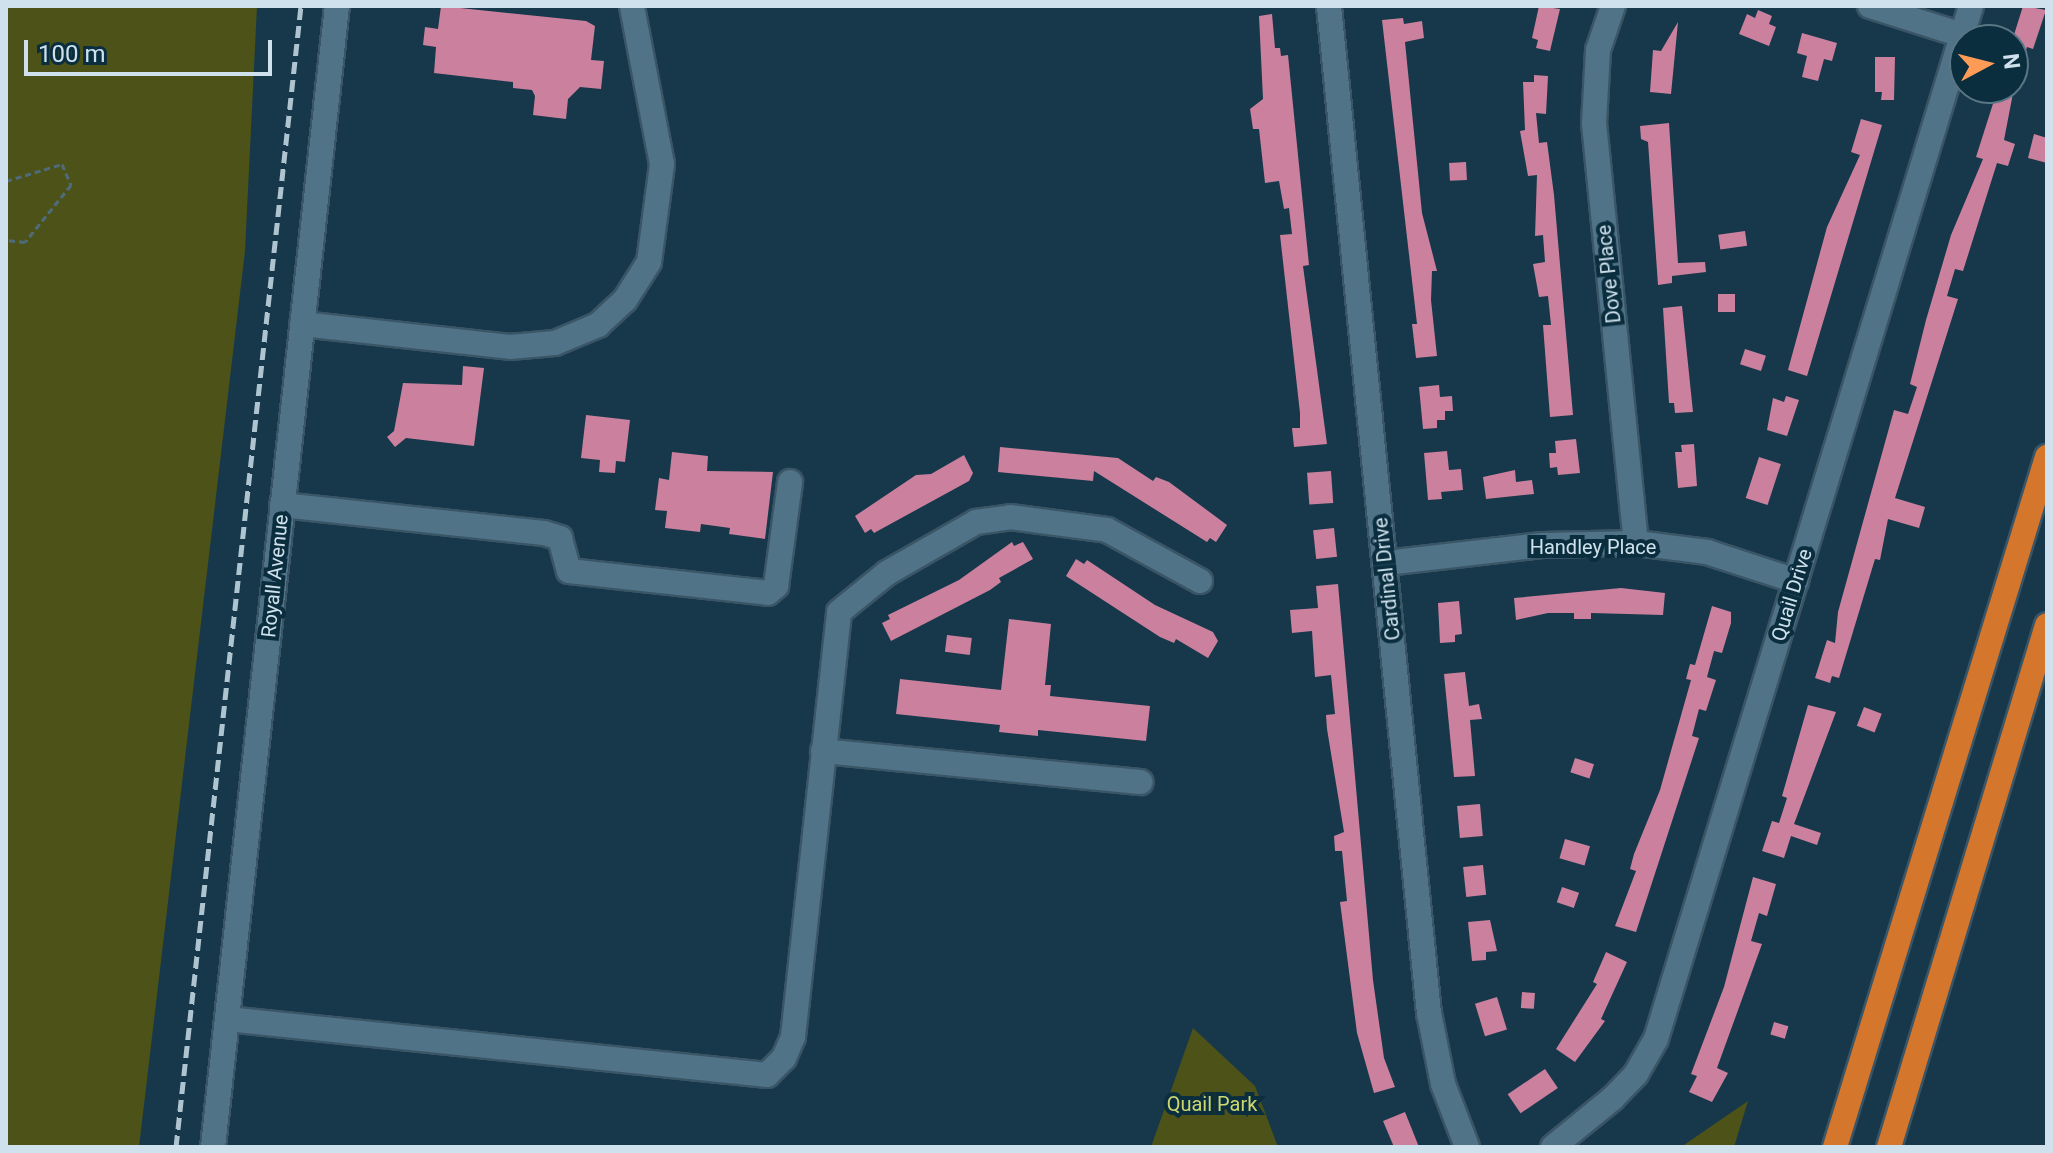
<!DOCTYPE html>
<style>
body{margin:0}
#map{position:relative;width:2053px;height:1153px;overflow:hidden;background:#16384a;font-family:Roboto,sans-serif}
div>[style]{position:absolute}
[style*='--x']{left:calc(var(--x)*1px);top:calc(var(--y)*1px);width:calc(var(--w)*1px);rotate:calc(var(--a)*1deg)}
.green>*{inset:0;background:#4d5219}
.building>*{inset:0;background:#cb809e;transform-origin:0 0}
.path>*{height:3px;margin-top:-1.5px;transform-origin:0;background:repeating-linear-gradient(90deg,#4e6b7b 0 6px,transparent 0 10px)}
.roads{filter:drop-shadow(2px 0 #3a5565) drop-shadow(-2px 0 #3a5565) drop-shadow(0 2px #3a5565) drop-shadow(0 -2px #3a5565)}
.minor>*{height:24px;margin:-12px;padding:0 12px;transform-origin:12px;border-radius:12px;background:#507387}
.highway>*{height:24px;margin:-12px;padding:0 12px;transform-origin:12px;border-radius:12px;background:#d5762d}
.rail>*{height:5px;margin-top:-2.5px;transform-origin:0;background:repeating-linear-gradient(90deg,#afc4d1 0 12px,transparent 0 18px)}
span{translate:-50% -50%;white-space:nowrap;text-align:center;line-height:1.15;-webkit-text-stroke:8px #0b2e3f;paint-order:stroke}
.street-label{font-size:20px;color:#cee1ec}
.park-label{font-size:20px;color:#ccd76e}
.frame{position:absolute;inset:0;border:8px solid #cee1ec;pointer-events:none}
.north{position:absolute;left:1949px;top:24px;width:80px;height:80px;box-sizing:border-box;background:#0b2e3f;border:2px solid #597684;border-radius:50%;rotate:83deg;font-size:22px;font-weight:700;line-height:32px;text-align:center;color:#cee1ec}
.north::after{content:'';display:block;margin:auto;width:28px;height:36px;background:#fe9c57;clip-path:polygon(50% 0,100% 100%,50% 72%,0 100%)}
.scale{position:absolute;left:24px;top:40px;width:248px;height:36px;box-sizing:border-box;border:4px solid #cee1ec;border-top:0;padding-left:10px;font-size:24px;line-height:28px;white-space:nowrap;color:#cee1ec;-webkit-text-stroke:6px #0b2e3f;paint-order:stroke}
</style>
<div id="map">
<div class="green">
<div style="clip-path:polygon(6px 6px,257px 6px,245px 251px,139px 1147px,6px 1147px)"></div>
<div style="clip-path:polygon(1193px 1028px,1255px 1086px,1278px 1147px,1151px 1147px)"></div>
<div style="clip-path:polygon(1748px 1101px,1734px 1147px,1681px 1147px)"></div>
</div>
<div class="building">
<div style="clip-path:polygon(441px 6px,586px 21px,595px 26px,591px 60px,604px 61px,601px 89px,580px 87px,568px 99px,566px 119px,533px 115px,535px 96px,532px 90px,513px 88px,513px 82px,434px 73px,436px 47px,423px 45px,425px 27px,438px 29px)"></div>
<div style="clip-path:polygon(1539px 6px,1560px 9px,1550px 51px,1536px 48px,1538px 40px,1532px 38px)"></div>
<div style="clip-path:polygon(2023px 6px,2046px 10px,2033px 49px,2027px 47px,2017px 82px,2013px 82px,2013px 38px)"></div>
<div style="clip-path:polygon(1758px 10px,1772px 16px,1769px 24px,1776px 27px,1769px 46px,1739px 34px,1747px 14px,1755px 18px)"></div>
<div style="clip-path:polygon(1272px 14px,1275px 48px,1280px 48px,1281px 56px,1288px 55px,1309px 265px,1303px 266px,1327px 444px,1294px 447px,1292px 428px,1300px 428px,1300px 413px,1280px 235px,1292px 234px,1289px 208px,1284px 209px,1279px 181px,1265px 183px,1259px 129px,1253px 129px,1250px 109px,1263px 99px,1259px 16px)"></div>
<div style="clip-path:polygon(1403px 18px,1404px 24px,1422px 21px,1424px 38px,1405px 42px,1422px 213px,1437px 271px,1432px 271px,1431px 300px,1437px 356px,1416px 358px,1412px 324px,1417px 324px,1382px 20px)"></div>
<div style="clip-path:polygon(1678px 22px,1671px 94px,1650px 92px,1653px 50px,1661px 51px)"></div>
<div style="clip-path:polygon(1802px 33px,1837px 43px,1832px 61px,1824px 59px,1818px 81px,1802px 77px,1807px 56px,1797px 53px)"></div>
<div style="clip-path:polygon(1875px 57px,1895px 57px,1894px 100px,1881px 100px,1882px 92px,1875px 92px)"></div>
<div style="clip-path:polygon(1534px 75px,1548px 76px,1546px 114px,1536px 113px,1539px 143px,1547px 142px,1554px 195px,1573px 415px,1550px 417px,1543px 325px,1551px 325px,1548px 296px,1539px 297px,1533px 264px,1545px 262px,1543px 235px,1535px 236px,1537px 175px,1528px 176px,1520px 131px,1525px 130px,1523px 82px,1534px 82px)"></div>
<div style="clip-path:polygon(1998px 88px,2014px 88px,2004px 140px,2015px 144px,2008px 166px,1997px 163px,1963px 271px,1955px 269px,1947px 296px,1958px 299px,1895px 498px,1925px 507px,1919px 528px,1888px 519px,1880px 560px,1875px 559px,1839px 678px,1832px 676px,1830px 683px,1815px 678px,1827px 640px,1835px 643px,1838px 612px,1894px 410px,1908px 414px,1917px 387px,1910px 384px,1926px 320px,1951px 235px,1983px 159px,1976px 157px)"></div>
<div style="clip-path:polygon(1861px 119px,1882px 125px,1807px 376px,1788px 370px,1827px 227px,1860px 155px,1851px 152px)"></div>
<div style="clip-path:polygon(1669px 123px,1678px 263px,1705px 262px,1706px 272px,1672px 276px,1672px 283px,1658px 285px,1648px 142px,1641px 139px,1640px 126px)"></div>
<div style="clip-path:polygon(2034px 134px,2047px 138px,2047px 163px,2028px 158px)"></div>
<div style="left:1466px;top:162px;width:18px;height:17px;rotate:87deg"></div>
<div style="left:1745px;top:231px;width:15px;height:27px;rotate:82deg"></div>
<div style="left:1718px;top:294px;width:17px;height:18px"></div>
<div style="clip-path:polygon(1682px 306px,1693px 412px,1675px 413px,1674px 403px,1669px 403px,1663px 308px)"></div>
<div style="left:1745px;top:349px;width:22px;height:16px;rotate:18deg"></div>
<div style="clip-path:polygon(463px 366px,484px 368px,474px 446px,406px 438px,395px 447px,387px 437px,394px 431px,403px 383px,462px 385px)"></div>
<div style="clip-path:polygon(1439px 385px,1440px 397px,1452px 396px,1453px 411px,1445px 411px,1445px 420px,1437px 420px,1437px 428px,1423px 429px,1419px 387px)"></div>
<div style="clip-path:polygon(1786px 396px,1799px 400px,1787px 436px,1767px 430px,1773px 398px,1784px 402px)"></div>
<div style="clip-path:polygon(586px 415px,630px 420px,625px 462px,616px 461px,615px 473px,599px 472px,600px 460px,581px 458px)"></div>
<div style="clip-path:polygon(1576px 439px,1580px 473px,1558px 475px,1557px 467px,1550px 468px,1549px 453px,1556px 453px,1555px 441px)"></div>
<div style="clip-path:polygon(1694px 444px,1697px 486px,1678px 488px,1675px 452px,1682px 452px,1681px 445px)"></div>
<div style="clip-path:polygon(1000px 447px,1118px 458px,1153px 481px,1156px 477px,1169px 482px,1227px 525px,1216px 542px,1210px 538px,1207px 542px,1094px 471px,1093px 481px,998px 472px)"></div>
<div style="clip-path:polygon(1447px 451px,1449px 470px,1461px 469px,1463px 490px,1441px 492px,1442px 499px,1428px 500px,1424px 453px)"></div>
<div style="clip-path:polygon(672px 452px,708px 456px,707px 471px,773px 472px,765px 539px,729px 534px,730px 528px,701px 524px,700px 532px,665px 528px,667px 511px,655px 510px,659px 478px,669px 480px)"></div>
<div style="clip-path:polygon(964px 455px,973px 473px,969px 481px,874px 533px,871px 529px,865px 533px,855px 516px,916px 475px,931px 474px)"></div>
<div style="left:1759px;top:457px;width:23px;height:43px;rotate:18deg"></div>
<div style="clip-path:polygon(1515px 470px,1516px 482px,1532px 480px,1534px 494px,1486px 499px,1483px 477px)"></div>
<div style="left:1331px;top:471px;width:32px;height:24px;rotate:86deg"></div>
<div style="left:1334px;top:528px;width:29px;height:21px;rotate:84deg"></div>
<div style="clip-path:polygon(1012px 542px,1014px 546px,1023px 542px,1033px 559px,999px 578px,1001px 582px,990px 590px,891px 641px,882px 623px,890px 619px,888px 615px,959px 580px)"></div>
<div style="clip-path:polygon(1076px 559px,1084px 564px,1087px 560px,1155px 605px,1213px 632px,1218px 641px,1208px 658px,1176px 639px,1174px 643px,1160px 637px,1066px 576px)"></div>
<div style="clip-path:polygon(1338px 584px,1373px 980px,1384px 1058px,1395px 1087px,1374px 1093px,1357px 1033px,1340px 902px,1347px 901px,1342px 851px,1335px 851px,1334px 836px,1344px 832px,1327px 729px,1326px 715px,1335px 714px,1331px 675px,1315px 677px,1312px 631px,1292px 633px,1290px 610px,1318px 608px,1316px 586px)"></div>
<div style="clip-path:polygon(1621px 588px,1665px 593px,1663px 615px,1591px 613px,1591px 619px,1574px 619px,1574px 613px,1548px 613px,1516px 620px,1514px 598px)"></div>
<div style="clip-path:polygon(1459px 601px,1462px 634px,1455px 635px,1455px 642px,1440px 643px,1438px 603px)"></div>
<div style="clip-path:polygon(1712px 606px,1731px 612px,1731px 623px,1722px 653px,1714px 651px,1707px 677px,1716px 680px,1706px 711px,1699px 709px,1692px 736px,1699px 738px,1636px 932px,1615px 926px,1636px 871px,1630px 869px,1634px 854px,1660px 790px,1691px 680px,1686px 679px,1690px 664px,1695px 665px)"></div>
<div style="clip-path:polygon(1009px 619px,1051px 624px,1045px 685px,1051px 685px,1050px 696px,1150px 706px,1146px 741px,1038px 730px,1038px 736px,999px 732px,1000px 725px,896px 714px,900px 679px,1001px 690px)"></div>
<div style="left:947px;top:635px;width:25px;height:17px;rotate:7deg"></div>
<div style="clip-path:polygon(1465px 672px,1469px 706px,1479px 704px,1482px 719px,1470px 720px,1475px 776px,1454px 777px,1444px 674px)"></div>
<div style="clip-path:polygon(1808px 705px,1836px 712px,1794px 824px,1821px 833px,1817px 845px,1791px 836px,1784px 858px,1762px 851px,1772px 821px,1779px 823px,1787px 798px,1782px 796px)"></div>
<div style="left:1864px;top:707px;width:19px;height:20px;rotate:21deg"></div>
<div style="left:1575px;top:758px;width:20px;height:15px;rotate:18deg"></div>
<div style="left:1480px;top:804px;width:32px;height:23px;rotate:85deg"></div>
<div style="left:1565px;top:839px;width:26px;height:20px;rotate:16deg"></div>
<div style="left:1483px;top:865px;width:30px;height:20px;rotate:84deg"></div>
<div style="clip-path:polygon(1753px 877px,1776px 884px,1767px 916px,1759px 913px,1751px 941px,1762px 944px,1717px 1068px,1728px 1073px,1712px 1102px,1689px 1092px,1697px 1076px,1691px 1074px,1724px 987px)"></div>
<div style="left:1562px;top:887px;width:18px;height:16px;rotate:19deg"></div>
<div style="clip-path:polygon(1490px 920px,1497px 951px,1486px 952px,1486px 960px,1472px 961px,1468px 922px)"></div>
<div style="clip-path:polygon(1606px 952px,1627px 962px,1601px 1019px,1605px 1021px,1575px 1062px,1556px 1049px,1597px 984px,1593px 982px)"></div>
<div style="left:1522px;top:992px;width:13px;height:16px;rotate:4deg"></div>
<div style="left:1497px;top:997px;width:34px;height:23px;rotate:73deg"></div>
<div style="left:1774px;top:1022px;width:15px;height:13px;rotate:16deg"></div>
<div style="left:1545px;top:1069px;width:23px;height:45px;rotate:56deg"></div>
<div style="clip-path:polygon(1405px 1112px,1419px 1147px,1394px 1147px,1383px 1121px)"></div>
</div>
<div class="path">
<div style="--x:6;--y:181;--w:59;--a:-16.9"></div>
<div style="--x:62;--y:164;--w:23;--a:67"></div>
<div style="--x:71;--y:185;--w:73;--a:128.9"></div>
<div style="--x:25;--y:242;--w:19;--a:-174"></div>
</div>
<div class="roads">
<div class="minor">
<div style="--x:1329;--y:6;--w:1012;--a:84.33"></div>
<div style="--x:1429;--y:1013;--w:72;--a:78.8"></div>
<div style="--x:1443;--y:1084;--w:67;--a:69.1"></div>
<div style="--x:1613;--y:6;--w:46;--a:108.8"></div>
<div style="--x:1598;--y:50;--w:73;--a:93.1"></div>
<div style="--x:1594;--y:123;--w:422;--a:84.3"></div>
<div style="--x:1870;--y:6;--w:96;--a:17.5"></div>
<div style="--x:302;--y:324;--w:209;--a:6.3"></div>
<div style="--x:510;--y:347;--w:45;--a:-5.1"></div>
<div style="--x:555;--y:343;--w:47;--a:-22.7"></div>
<div style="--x:598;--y:325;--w:37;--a:-43"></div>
<div style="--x:625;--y:300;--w:45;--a:-57.7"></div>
<div style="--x:649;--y:262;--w:99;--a:-82.4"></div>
<div style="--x:662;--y:164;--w:161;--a:-100.8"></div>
<div style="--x:282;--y:505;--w:263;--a:6.1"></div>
<div style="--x:544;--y:533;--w:17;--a:17"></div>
<div style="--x:560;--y:538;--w:34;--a:75"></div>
<div style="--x:569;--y:571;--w:200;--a:6.3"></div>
<div style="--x:768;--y:593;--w:11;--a:-41"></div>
<div style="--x:776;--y:586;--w:105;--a:-82.3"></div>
<div style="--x:1386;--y:563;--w:157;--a:-6.6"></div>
<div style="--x:1542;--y:545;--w:94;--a:-1.2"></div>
<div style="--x:1636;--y:543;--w:72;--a:7.2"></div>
<div style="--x:1707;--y:552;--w:94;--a:18"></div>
<div style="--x:823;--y:751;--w:319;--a:5.6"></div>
<div style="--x:227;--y:1019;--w:543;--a:5.92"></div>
<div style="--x:767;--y:1075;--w:24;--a:-45"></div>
<div style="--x:784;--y:1058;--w:23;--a:-67"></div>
<div style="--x:793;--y:1037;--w:427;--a:-83.8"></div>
<div style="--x:839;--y:612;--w:62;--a:-39.1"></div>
<div style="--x:887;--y:573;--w:103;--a:-29.8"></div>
<div style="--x:976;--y:522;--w:34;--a:-8"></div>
<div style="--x:1010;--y:517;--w:98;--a:7.6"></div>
<div style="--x:1107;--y:530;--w:106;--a:28.7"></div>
<div style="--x:213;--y:1147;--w:1148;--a:-83.8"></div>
<div style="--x:1553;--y:1147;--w:77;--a:-39.2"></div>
<div style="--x:1613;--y:1098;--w:33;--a:-46"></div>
<div style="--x:1636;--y:1074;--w:40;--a:-60.3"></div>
<div style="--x:1656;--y:1039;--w:1080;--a:-73.04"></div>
</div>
<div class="highway">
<div style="--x:1835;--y:1147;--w:722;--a:-72.92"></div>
<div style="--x:1889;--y:1147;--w:545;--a:-73.16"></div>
</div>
</div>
<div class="rail">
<div style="--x:176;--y:1147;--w:1148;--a:-83.75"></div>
</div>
<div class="street-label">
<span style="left:1609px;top:274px;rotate:-96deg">Dove Place</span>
<span style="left:1593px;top:547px">Handley Place</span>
<span style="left:275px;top:576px;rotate:-84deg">Royall Avenue</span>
<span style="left:1387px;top:579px;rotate:-96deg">Cardinal Drive</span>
<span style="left:1792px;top:595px;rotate:-73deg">Quail Drive</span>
</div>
<div class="park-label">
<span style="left:1212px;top:1104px">Quail Park</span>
</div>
<div class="frame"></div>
<div class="north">N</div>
<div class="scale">100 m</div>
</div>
